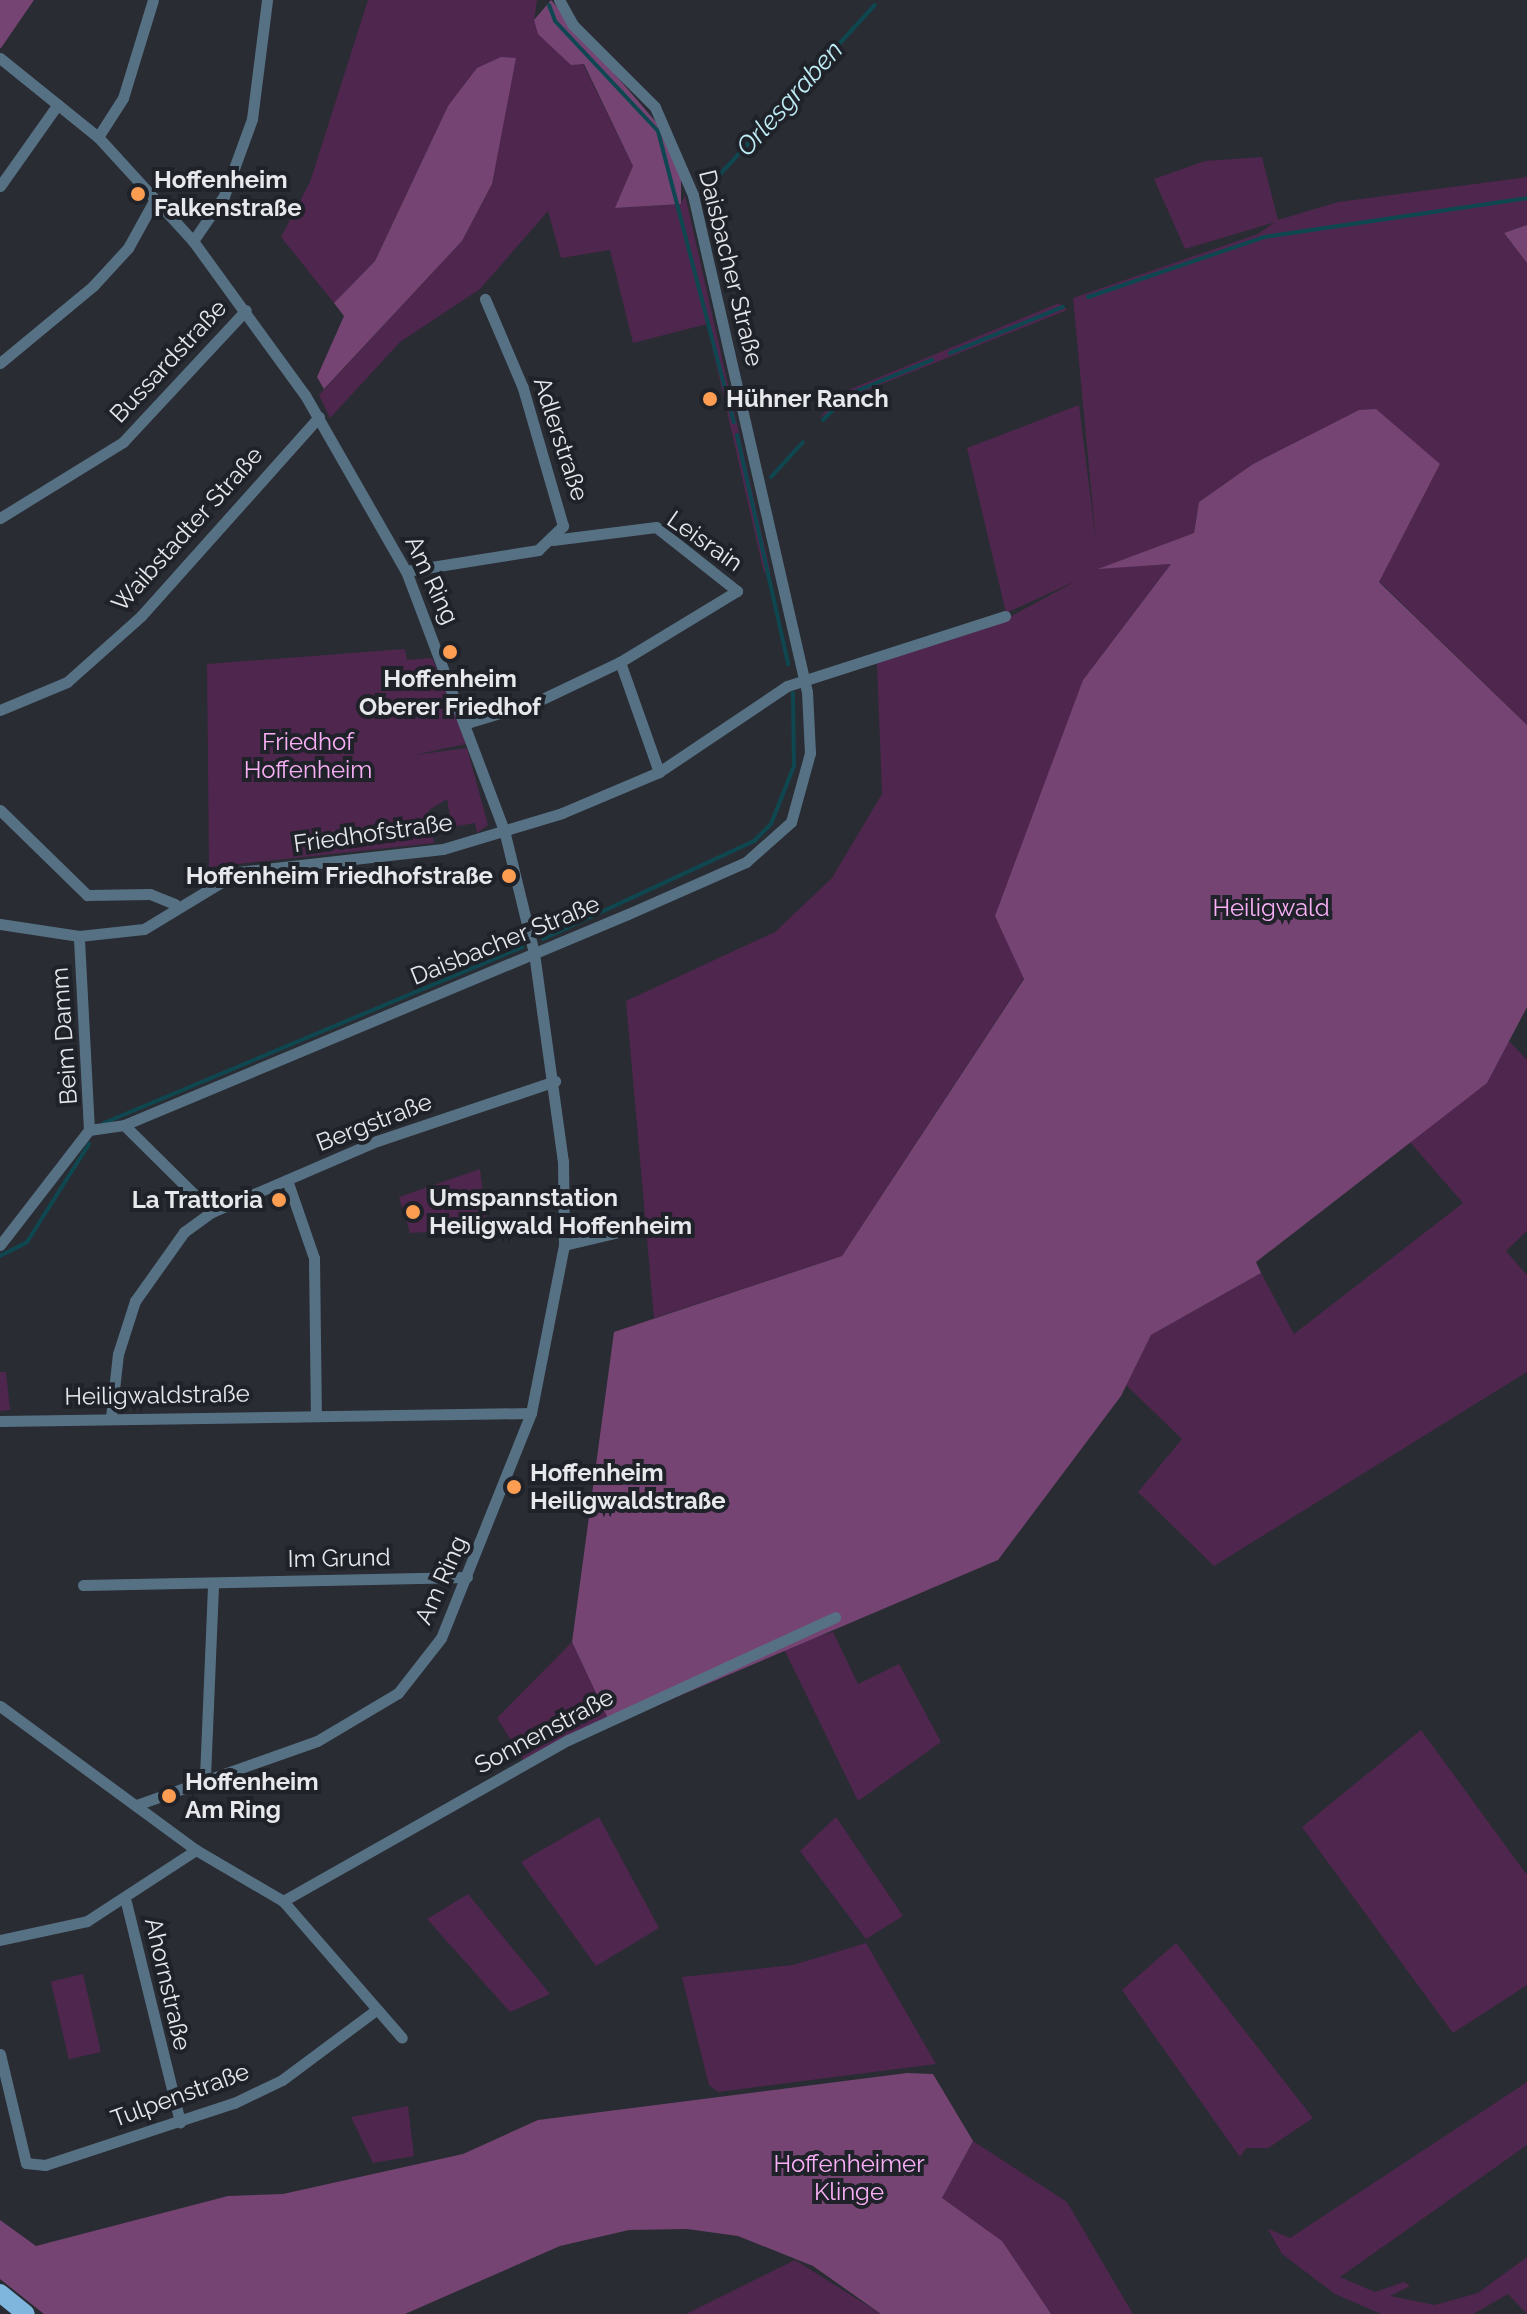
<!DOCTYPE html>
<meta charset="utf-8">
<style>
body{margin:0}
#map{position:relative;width:1527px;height:2314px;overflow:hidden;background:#292c33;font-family:Raleway,sans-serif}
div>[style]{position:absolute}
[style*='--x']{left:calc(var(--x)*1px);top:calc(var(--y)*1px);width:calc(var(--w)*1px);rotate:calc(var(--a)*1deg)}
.green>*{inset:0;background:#4f264e;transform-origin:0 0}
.forest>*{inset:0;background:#754473}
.stream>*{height:4px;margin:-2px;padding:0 2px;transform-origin:2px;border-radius:2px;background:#0f4750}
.street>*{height:11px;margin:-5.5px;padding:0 5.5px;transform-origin:5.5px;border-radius:5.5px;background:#577184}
.primary>*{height:18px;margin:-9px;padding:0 9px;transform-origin:9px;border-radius:9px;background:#7fb6dd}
.dots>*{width:22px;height:22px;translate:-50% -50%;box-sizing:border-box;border:4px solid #202229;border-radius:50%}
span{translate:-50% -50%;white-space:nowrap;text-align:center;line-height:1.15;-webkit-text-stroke:8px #202229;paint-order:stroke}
.poi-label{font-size:24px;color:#e6e8ec;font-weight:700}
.left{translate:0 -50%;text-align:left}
.right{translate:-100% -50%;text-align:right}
.street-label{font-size:24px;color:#e6e8ec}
.park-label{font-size:24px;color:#fab0f6}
.water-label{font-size:26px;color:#beedf6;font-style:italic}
</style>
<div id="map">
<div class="green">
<div style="clip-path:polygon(368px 0,537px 0,534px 21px,583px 64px,633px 166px,616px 208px,681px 204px,685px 195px,770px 570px,764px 573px,707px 324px,633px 343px,610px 250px,561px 258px,548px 211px,480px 289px,400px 342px,330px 418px,319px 395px,462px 241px,492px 184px,498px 138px,448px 106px,375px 261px,334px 303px,281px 237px,310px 182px)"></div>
<div style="clip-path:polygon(1262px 157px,1278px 220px,1338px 202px,1527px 177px,1527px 225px,1504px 233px,1527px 263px,1527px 725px,1379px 581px,1440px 464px,1359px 410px,1253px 464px,1199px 502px,1194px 533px,1102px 568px,1171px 564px,1083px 680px,1024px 978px,842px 1256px,654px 1318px,626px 1001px,775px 932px,832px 878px,882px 794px,877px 663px,1006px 619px,1078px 580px,1006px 613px,967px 448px,1079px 405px,1096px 542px,1073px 298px,1258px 234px,1275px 222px,1185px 249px,1154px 179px,1205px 161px)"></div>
<div style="clip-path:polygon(1059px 303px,1067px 310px,867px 390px,819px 418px,846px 391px)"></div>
<div style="clip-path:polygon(405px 649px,407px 660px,432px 658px,450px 699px,412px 709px,452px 704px,466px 744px,414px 755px,467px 748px,488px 825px,477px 833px,475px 823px,452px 827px,447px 799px,429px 810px,434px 843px,209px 867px,207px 664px)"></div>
<div style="clip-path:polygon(1509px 1041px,1527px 1060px,1527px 1231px,1506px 1251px,1527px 1275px,1527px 1372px,1214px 1566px,1138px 1492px,1182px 1439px,1126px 1385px,1151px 1335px,1261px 1273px,1294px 1334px,1463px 1203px,1409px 1141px,1487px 1083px)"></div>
<div style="clip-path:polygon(480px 1169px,487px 1229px,410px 1233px,399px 1197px)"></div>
<div style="clip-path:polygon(0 1372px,6px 1372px,10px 1410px,0 1411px)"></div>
<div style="clip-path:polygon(833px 1632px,858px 1684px,899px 1664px,941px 1742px,858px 1801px,783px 1647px)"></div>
<div style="clip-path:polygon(572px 1642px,611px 1725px,524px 1761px,497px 1718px)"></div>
<div style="clip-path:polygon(1421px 1730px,1527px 1875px,1527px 1985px,1453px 2033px,1302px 1827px)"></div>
<div style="clip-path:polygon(599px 1817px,659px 1928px,596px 1966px,521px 1862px)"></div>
<div style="clip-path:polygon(836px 1817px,903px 1916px,866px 1939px,800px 1851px)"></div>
<div style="clip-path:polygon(468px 1894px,550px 1994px,510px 2012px,427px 1919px)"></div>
<div style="clip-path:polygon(866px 1943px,936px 2064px,718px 2092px,709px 2085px,682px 1977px,793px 1965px)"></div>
<div style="clip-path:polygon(1176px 1943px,1313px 2118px,1268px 2148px,1246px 2148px,1240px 2157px,1122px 1990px)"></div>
<div style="left:83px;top:1974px;width:80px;height:33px;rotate:77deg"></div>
<div style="clip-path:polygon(1527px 2082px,1527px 2145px,1340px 2277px,1375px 2292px,1404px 2282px,1410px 2286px,1390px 2296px,1435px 2305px,1478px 2293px,1527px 2257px,1527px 2314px,1508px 2294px,1473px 2314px,1381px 2314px,1335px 2294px,1282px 2254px,1268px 2229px,1290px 2238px)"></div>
<div style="clip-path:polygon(408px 2106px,414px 2156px,373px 2163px,351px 2117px)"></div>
<div style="clip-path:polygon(973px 2141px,1067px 2202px,1133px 2314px,1051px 2314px,942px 2198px)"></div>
<div style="clip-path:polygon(795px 2260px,881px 2314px,686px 2314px)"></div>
</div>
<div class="forest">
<div style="clip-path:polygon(0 0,34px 0,1px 48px,0 48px)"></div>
<div style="clip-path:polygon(551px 0,656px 122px,681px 171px,681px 204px,615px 208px,633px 166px,584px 64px,571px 65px,538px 34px,534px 20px)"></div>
<div style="clip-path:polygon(501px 57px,516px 58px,492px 184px,462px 241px,324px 389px,317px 377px,344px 316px,334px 303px,375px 261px,448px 106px,477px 68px)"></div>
<div style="clip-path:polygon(1527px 225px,1527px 263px,1504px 233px)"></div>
<div style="clip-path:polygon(1376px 409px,1440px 464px,1379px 582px,1527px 725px,1527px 1007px,1487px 1083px,1256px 1262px,1261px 1273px,1151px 1335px,1121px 1396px,998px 1560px,611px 1725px,572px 1642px,614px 1332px,842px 1256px,1024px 979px,995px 916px,1083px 680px,1171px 564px,1098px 569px,1194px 533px,1199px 502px,1253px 464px,1359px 410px)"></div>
<div style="clip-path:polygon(907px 2073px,933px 2074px,973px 2141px,942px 2198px,1002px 2241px,1051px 2314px,881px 2314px,813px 2266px,738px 2236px,687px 2229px,629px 2230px,560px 2246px,405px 2314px,44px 2314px,0 2279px,0 2220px,36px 2246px,228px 2196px,283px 2194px,463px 2154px,538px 2120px)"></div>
</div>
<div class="stream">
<div style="--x:549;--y:5;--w:17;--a:69"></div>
<div style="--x:555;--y:21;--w:151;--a:46.9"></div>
<div style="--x:658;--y:131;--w:301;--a:75.4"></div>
<div style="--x:704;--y:192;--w:253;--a:-47.6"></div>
<div style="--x:1088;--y:297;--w:186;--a:-18.8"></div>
<div style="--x:1264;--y:237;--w:266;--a:-8.4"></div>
<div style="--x:950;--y:353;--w:122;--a:-22.2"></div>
<div style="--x:823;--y:420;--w:35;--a:-46"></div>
<div style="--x:847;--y:395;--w:92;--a:-22.4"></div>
<div style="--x:737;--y:435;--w:235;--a:77.4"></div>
<div style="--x:771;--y:477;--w:47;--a:-47.6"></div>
<div style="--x:543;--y:939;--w:233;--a:-24.9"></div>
<div style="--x:754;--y:841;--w:24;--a:-45"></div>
<div style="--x:771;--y:824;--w:62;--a:-68.4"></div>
<div style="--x:794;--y:766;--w:73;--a:-90.8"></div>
<div style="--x:104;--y:1123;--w:454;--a:-22.8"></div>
<div style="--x:0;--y:1256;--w:30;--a:-27"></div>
<div style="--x:27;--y:1242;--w:116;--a:-57.7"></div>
</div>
<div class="street">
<div style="--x:0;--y:58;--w:126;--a:38.9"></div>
<div style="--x:98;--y:137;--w:141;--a:47.6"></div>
<div style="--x:193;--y:241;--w:190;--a:54"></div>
<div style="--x:305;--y:395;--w:203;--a:60.2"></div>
<div style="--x:406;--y:571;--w:277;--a:69.3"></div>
<div style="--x:504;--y:830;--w:127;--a:76.3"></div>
<div style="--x:534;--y:953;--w:210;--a:82.1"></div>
<div style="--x:563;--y:1161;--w:84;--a:89.3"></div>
<div style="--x:564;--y:1245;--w:171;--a:101.1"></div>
<div style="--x:531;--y:1413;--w:242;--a:111.8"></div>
<div style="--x:441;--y:1638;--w:70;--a:128"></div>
<div style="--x:398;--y:1693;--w:94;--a:149.3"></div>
<div style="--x:317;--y:1741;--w:192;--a:160.5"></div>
<div style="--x:98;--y:137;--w:46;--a:-57.3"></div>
<div style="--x:123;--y:98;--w:102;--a:-73"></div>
<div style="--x:0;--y:186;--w:100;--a:-54.7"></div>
<div style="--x:193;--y:241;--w:55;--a:-55.4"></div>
<div style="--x:224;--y:196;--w:82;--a:-70"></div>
<div style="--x:252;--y:119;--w:120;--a:-82.8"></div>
<div style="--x:0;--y:363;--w:121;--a:-39.6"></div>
<div style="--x:93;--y:286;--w:52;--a:-47.4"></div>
<div style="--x:128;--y:248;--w:56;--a:-61.1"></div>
<div style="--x:0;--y:518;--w:145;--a:-31.7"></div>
<div style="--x:123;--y:442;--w:180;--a:-47"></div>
<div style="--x:406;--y:571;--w:134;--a:-9"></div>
<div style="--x:538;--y:550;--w:35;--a:-44"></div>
<div style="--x:563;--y:526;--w:144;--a:-106.2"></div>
<div style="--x:523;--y:388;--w:97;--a:-113.1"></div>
<div style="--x:620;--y:662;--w:117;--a:70.5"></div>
<div style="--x:0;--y:710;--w:73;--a:-22.7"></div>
<div style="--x:67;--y:682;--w:99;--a:-41.7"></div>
<div style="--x:141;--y:616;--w:267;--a:-48.2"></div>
<div style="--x:467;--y:723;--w:72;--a:-16.9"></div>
<div style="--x:536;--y:702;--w:93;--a:-25.5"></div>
<div style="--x:620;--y:662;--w:137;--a:-31.3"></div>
<div style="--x:737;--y:591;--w:103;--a:-141.7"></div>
<div style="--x:656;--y:527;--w:104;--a:172.8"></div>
<div style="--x:0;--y:810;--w:122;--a:44.3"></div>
<div style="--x:87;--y:895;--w:63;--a:-0.9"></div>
<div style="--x:150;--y:894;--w:27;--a:22"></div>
<div style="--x:0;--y:924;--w:80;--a:8.6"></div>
<div style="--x:79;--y:936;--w:65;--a:-6.1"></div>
<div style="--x:144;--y:929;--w:110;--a:-31.2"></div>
<div style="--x:238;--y:872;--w:206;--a:-6.4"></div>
<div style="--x:443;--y:849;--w:124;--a:-16.8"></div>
<div style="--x:562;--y:813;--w:105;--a:-22.9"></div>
<div style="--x:659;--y:772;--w:154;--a:-33.9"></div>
<div style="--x:787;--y:686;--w:229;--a:-17.8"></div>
<div style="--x:124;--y:1125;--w:124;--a:44.7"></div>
<div style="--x:89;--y:1130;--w:35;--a:-8"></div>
<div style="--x:124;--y:1125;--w:546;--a:-22.72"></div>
<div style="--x:628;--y:914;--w:129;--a:-23.8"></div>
<div style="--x:746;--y:862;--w:60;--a:-41.6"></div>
<div style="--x:791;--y:822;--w:72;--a:-74.6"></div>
<div style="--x:810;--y:753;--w:61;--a:-92.8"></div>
<div style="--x:807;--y:692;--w:510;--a:-102.92"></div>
<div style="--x:693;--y:195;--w:96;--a:-113.4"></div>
<div style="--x:655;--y:107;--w:116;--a:-135"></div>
<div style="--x:573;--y:25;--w:29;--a:-119"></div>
<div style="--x:287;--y:1180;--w:83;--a:70.9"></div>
<div style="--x:314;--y:1258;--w:158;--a:89.3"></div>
<div style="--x:0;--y:1245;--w:145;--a:-52.3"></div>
<div style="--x:89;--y:1130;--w:194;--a:-93"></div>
<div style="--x:564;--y:1245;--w:86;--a:-13.4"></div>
<div style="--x:111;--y:1417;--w:63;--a:-83.7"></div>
<div style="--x:118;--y:1354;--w:56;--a:-72.2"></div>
<div style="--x:135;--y:1301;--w:85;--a:-54.6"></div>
<div style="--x:184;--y:1232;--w:34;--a:-36"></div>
<div style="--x:212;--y:1212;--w:180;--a:-23.3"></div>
<div style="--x:377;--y:1141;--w:188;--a:-18.6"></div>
<div style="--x:0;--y:1421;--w:531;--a:-0.86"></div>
<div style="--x:83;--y:1585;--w:384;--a:-1.2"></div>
<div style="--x:0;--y:1706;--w:243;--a:36.3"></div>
<div style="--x:196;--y:1850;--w:101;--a:30.4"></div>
<div style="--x:283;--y:1901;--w:181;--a:49"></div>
<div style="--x:205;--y:1777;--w:194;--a:-87.6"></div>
<div style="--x:283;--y:1901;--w:327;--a:-29.5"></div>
<div style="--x:568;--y:1740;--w:294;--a:-24.7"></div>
<div style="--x:126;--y:1902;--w:227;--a:76.2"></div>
<div style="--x:0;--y:1940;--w:89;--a:-12.3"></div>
<div style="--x:87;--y:1921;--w:130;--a:-33.1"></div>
<div style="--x:0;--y:2054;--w:112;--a:76.6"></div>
<div style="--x:26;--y:2163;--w:19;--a:6"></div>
<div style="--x:45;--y:2165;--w:199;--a:-18.2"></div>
<div style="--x:234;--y:2103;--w:53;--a:-25.6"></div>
<div style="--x:282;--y:2080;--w:117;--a:-36.7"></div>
</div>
<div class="primary">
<div style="--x:0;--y:2293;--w:33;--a:39"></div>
</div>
<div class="dots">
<div style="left:138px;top:194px;background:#fc9d52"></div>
<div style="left:710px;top:399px;background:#fc9d52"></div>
<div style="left:450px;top:652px;background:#fc9d52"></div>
<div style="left:509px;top:876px;background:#fc9d52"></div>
<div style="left:279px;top:1200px;background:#fc9d52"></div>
<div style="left:413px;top:1212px;background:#fc9d52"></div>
<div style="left:514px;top:1487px;background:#fc9d52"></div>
<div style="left:169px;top:1796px;background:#fc9d52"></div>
</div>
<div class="poi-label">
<span class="left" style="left:154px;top:194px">Hoffenheim<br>Falkenstraße</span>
<span class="left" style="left:726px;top:399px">Hühner Ranch</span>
<span style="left:450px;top:693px">Hoffenheim<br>Oberer Friedhof</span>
<span class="right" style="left:493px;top:876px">Hoffenheim Friedhofstraße</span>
<span class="left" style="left:429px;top:1212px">Umspannstation<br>Heiligwald Hoffenheim</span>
<span class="right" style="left:263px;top:1200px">La Trattoria</span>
<span class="left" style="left:530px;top:1487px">Hoffenheim<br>Heiligwaldstraße</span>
<span class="left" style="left:185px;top:1796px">Hoffenheim<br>Am Ring</span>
</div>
<div class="street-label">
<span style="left:731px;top:268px;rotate:76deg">Daisbacher Straße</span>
<span style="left:168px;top:361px;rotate:-47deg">Bussardstraße</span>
<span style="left:561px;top:439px;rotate:72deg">Adlerstraße</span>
<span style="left:187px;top:529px;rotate:-48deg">Waibstadter Straße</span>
<span style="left:705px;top:541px;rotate:35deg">Leisrain</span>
<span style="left:432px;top:580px;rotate:65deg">Am Ring</span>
<span style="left:373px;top:833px;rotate:-8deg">Friedhofstraße</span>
<span style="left:505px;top:940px;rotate:-22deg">Daisbacher Straße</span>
<span style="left:64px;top:1036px;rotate:-94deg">Beim Damm</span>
<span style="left:374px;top:1122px;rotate:-21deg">Bergstraße</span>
<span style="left:157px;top:1395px;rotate:-1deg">Heiligwaldstraße</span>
<span style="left:339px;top:1558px;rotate:-1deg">Im Grund</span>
<span style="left:441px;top:1580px;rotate:-66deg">Am Ring</span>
<span style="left:544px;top:1731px;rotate:-28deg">Sonnenstraße</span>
<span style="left:168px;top:1984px;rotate:77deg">Ahornstraße</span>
<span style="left:180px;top:2095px;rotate:-20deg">Tulpenstraße</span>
</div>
<div class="park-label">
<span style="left:308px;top:756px">Friedhof<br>Hoffenheim</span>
<span style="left:1271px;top:908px">Heiligwald</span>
<span style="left:849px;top:2178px">Hoffenheimer<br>Klinge</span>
</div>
<div class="water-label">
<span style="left:790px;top:99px;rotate:-48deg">Orlesgraben</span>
</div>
</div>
